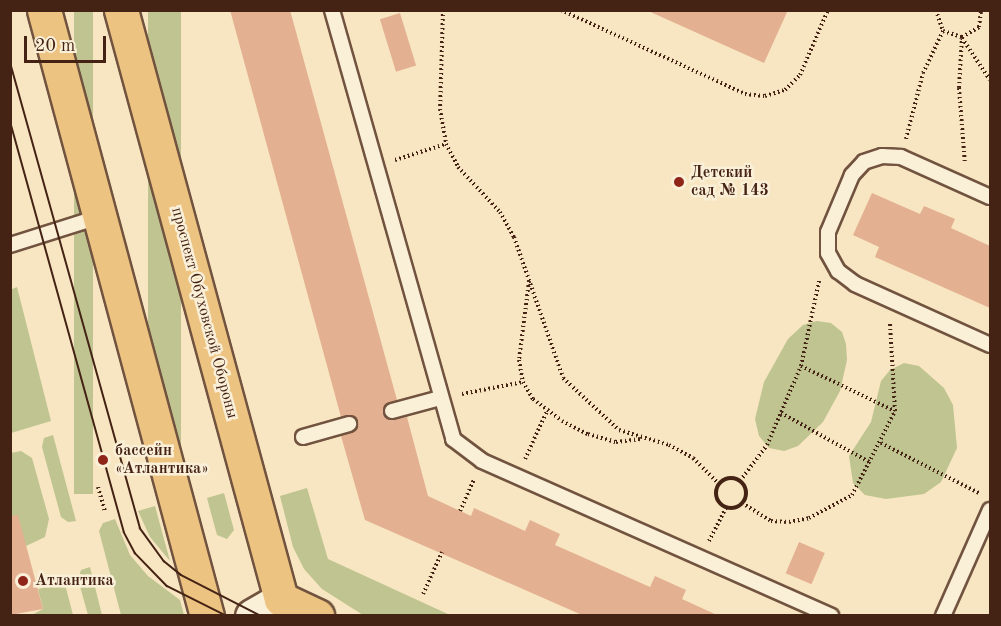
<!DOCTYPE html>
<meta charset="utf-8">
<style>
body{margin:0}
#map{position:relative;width:1001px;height:626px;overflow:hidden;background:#f7e6c1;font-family:"Old Standard TT",serif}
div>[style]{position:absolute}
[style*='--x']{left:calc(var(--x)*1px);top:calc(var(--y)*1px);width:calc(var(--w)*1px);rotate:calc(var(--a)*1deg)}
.green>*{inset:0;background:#bfc491;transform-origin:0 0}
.building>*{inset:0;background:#e4b092;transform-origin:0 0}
.path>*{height:4px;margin-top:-2px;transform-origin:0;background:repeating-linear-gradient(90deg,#442214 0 1.5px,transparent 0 4.5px)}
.path>.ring{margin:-2px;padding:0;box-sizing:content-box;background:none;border:4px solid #442214;border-radius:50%}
.roads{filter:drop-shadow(2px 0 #71533f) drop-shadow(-2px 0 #71533f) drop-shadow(0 2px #71533f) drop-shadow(0 -2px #71533f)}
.lane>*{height:14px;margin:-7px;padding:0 7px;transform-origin:7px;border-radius:7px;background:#faefd7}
.secondary>*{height:33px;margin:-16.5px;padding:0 16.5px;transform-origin:16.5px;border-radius:16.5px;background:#faefd7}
.primary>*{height:33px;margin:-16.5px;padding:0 16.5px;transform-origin:16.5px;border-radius:16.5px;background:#ecc380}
.tram>*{height:1.5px;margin:-0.75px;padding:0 0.75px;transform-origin:0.75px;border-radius:0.75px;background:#442214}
.dots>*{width:16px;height:16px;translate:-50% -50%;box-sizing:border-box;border:3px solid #faefd7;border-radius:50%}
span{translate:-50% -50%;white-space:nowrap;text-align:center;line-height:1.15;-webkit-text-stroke:5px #faefd7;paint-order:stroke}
.poi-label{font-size:16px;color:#442214;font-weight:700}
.left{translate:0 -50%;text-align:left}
.street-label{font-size:16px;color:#442214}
.frame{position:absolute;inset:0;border:12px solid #442214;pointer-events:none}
.scale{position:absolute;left:24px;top:36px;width:82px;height:27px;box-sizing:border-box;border:3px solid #442214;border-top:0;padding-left:8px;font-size:18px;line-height:21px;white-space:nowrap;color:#442214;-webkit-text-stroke:4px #faefd7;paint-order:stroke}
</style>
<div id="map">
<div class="green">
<div style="left:74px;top:11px;width:19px;height:483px"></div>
<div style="left:148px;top:11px;width:33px;height:462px"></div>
<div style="clip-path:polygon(17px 287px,51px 421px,11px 433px,10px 290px)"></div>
<div style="clip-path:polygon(817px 321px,831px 323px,842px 332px,846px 344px,847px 360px,840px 391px,823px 422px,798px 446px,784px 451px,769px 448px,759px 436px,755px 419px,764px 382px,788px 339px,803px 325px)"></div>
<div style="clip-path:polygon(904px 363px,919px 366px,944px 388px,953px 405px,957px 448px,941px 482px,924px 494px,886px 499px,865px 495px,853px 483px,849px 456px,871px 422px,881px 381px,890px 370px)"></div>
<div style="clip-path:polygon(53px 435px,76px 521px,68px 522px,61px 517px,42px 447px,44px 438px)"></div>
<div style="clip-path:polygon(21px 451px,32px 458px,49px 519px,45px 537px,26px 546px,11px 534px,11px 453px)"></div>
<div style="clip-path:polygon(307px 488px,328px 559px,450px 615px,363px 615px,322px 589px,304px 569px,293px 547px,280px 496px)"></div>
<div style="clip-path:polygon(224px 493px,234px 530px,227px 539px,217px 535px,207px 498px)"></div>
<div style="clip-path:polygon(155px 506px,170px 561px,150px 537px,138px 511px)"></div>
<div style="clip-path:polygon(115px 519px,130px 555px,148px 576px,180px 600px,184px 615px,121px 615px,99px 531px,103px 523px)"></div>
<div style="clip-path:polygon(90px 567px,102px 615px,88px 615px,78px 579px,81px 570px)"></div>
<div style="clip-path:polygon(59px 584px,66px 588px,73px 615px,32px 615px,43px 609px,38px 589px)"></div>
</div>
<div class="building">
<div style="clip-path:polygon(230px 10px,290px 10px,397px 400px,385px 405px,384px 414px,390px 420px,407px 417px,428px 496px,471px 516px,474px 508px,525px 531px,530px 520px,560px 534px,555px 545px,650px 587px,655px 576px,686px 590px,682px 599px,717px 615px,582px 615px,365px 520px,341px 436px,355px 431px,358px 422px,352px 416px,341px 417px)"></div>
<div style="clip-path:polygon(646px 10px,788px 10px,764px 63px)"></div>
<div style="left:400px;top:13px;width:55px;height:21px;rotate:73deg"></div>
<div style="clip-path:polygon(872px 193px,920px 214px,924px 206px,955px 219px,951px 228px,990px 246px,990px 308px,875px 257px,879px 247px,853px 235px)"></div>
<div style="clip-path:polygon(18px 515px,43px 609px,10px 615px,10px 516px)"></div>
<div style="left:799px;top:542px;width:28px;height:34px;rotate:23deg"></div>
</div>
<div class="path">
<div style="--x:443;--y:10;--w:99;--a:91.7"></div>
<div style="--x:440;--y:109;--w:36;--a:80"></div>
<div style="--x:446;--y:144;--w:26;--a:62"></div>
<div style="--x:458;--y:167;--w:62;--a:47"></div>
<div style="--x:500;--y:212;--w:29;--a:61"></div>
<div style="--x:514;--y:237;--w:149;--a:70.8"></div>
<div style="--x:563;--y:378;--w:76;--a:42.9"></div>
<div style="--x:619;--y:430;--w:52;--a:16.7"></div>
<div style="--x:669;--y:445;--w:27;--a:28"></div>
<div style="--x:693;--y:458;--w:37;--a:45"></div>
<div style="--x:561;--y:10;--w:202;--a:24.5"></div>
<div style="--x:745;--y:94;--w:20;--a:6"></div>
<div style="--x:765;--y:96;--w:21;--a:-17"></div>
<div style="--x:785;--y:90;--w:21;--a:-45"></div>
<div style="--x:800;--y:75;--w:71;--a:-66.7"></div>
<div style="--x:936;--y:10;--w:22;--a:72"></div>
<div style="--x:943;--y:31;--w:20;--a:18"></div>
<div style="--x:962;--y:37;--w:20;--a:-30"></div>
<div style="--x:979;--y:27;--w:17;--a:-83"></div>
<div style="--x:962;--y:37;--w:51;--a:93.4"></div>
<div style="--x:959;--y:88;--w:76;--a:85.5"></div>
<div style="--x:962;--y:38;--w:50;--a:56.3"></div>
<div style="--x:906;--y:139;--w:68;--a:-75.6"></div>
<div style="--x:923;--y:73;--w:47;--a:-64.5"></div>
<div style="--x:395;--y:160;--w:53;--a:-17.4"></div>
<div style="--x:529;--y:281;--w:80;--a:97.2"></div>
<div style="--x:519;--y:360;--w:22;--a:80"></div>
<div style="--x:523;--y:382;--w:20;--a:60"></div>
<div style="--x:533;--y:399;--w:36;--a:37"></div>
<div style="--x:562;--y:421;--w:29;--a:27"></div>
<div style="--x:588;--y:434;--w:29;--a:16"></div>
<div style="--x:616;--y:442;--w:25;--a:-7"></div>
<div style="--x:801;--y:366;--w:104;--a:25.6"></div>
<div style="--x:462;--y:394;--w:62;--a:-11.1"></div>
<div style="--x:781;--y:413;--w:103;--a:29.1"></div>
<div style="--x:881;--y:443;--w:110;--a:27"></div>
<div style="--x:525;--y:459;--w:53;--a:-65.4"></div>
<div class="ring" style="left:716px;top:478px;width:26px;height:26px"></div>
<div style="--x:740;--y:481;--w:45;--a:-53.1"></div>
<div style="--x:767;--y:445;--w:86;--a:-66.7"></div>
<div style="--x:801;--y:366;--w:87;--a:-78"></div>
<div style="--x:98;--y:487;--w:26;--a:74"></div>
<div style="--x:742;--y:503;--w:34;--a:32"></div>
<div style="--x:771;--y:521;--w:18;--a:3"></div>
<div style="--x:789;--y:522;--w:20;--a:-11"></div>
<div style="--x:809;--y:518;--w:49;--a:-28.1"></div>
<div style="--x:852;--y:495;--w:94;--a:-62.9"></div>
<div style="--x:895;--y:411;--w:88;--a:-93.3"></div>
<div style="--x:460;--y:511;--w:35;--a:-66"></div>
<div style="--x:709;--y:541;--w:38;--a:-63"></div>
<div style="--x:423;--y:594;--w:46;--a:-65.7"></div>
</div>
<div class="roads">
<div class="lane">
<div style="--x:332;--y:10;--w:446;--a:74.2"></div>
<div style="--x:453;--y:439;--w:36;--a:37"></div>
<div style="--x:482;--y:461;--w:382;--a:23.9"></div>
<div style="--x:990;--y:197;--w:98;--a:-155.8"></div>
<div style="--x:901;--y:157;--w:19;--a:-177"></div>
<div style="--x:882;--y:156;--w:19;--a:162"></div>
<div style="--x:864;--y:162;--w:18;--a:133"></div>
<div style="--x:852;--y:175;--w:62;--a:112.8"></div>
<div style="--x:828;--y:232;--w:21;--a:90"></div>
<div style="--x:828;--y:253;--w:21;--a:61"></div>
<div style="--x:838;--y:271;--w:21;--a:37"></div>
<div style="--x:855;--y:284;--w:148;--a:24.3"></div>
<div style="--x:10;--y:245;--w:93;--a:-17.5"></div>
<div style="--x:392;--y:411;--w:50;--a:-15.2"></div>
<div style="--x:303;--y:437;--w:48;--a:-15.8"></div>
<div style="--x:943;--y:616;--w:116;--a:-66.1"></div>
</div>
<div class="secondary">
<div style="--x:252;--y:616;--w:34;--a:-30"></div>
<div style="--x:281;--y:599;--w:17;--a:77"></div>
</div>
<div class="primary">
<div style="--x:44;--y:10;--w:628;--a:74.95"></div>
<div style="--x:121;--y:10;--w:610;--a:74.8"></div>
<div style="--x:281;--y:599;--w:40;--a:25"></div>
</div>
</div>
<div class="tram">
<div style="--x:10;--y:61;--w:485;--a:74.4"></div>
<div style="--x:140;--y:528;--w:41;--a:54"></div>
<div style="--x:164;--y:561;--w:22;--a:39"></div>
<div style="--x:181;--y:575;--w:90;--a:27.1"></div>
<div style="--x:10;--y:120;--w:427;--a:74.5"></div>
<div style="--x:124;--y:532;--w:24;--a:62"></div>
<div style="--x:135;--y:553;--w:46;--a:45.9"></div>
<div style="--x:167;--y:586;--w:67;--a:26.6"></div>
</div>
<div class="dots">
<div style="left:679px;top:182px;background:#8f2418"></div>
<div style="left:103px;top:460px;background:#8f2418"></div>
<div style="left:23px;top:581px;background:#8f2418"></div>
</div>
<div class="poi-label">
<span class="left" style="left:691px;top:182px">Детский<br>сад № 143</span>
<span class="left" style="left:115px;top:460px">бассейн<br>«Атлантика»</span>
<span class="left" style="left:35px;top:581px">Атлантика</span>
</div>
<div class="street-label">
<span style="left:204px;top:313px;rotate:75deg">проспект Обуховской Обороны</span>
</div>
<div class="frame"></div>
<div class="scale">20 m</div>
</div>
